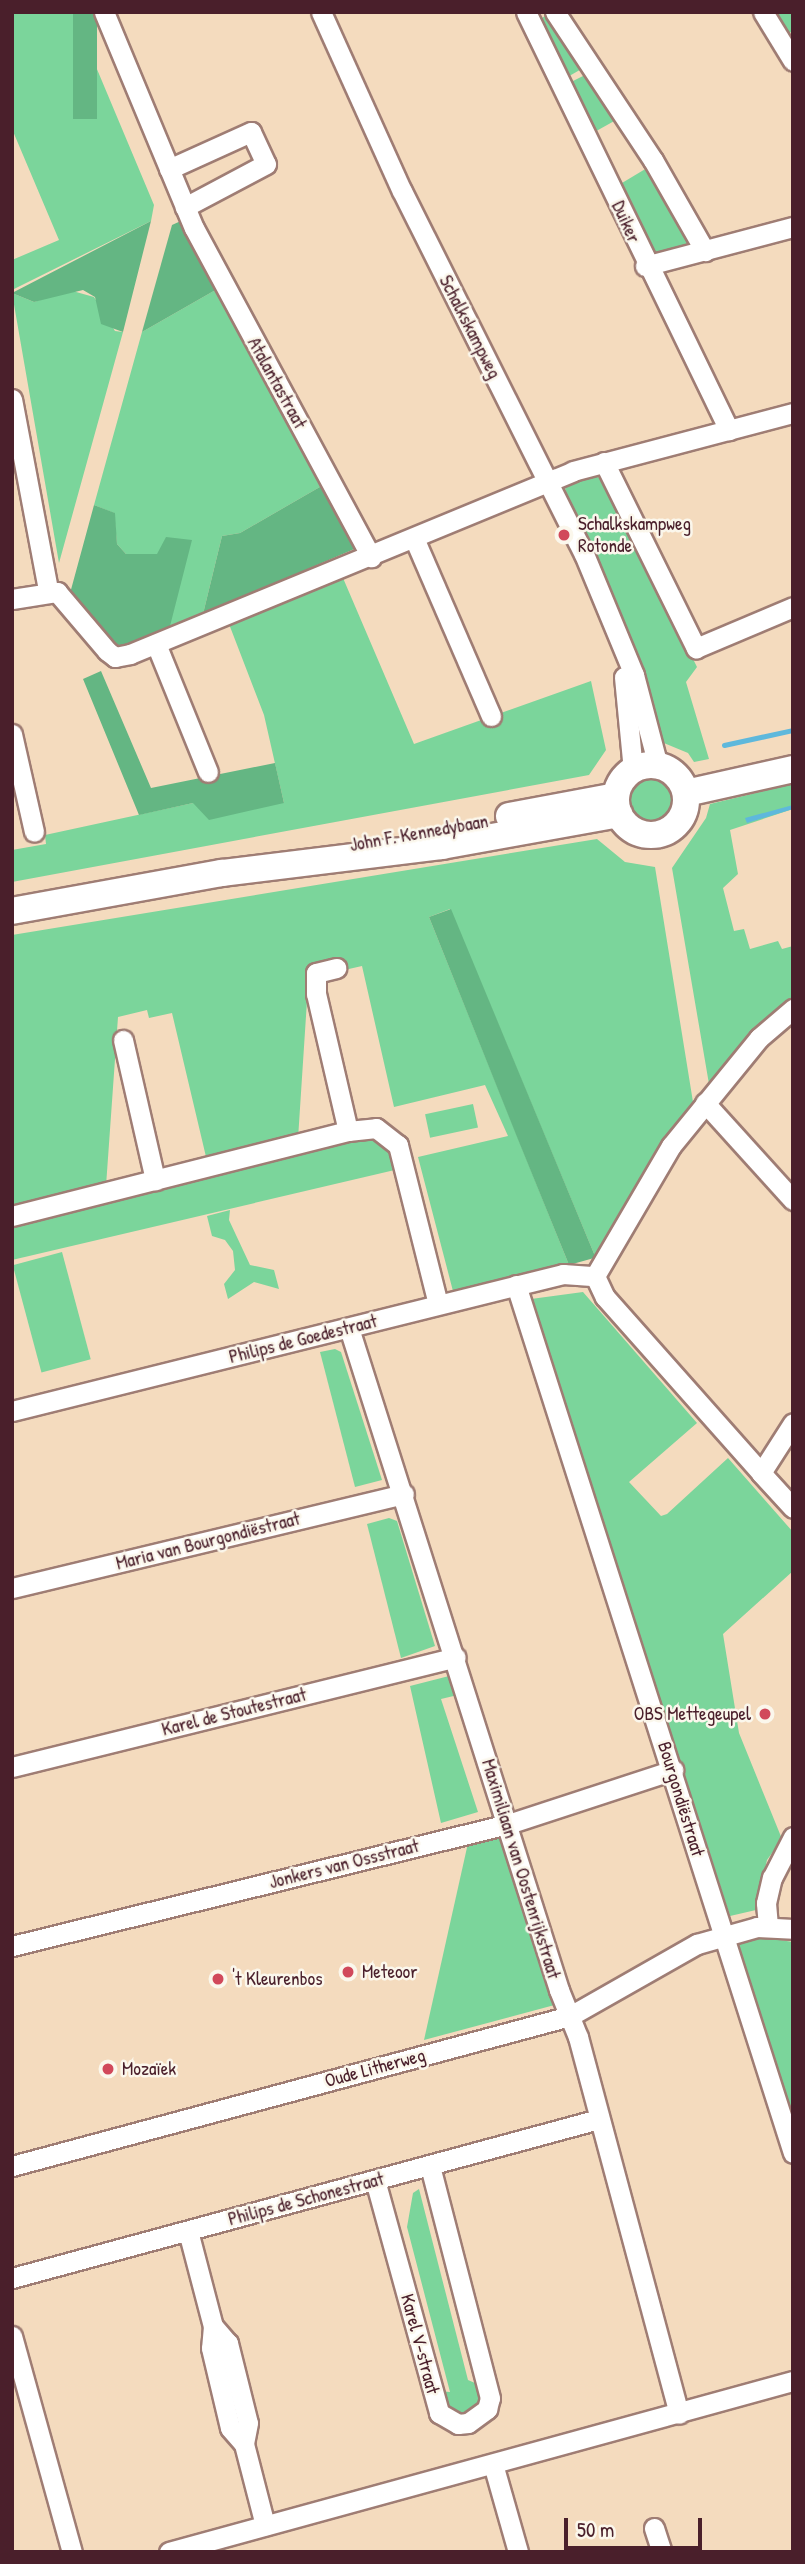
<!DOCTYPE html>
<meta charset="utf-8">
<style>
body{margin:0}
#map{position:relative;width:805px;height:2564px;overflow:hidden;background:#f4dbbe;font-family:"Patrick Hand",sans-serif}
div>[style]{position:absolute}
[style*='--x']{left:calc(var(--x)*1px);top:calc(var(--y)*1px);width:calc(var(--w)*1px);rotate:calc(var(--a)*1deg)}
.green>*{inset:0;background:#7bd59b;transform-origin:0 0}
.round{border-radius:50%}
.forest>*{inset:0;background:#64b683;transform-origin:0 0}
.water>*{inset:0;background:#5eb8dc}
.stream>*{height:5px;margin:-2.5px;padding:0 2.5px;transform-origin:2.5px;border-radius:2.5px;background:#5eb8dc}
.roads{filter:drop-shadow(2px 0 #9f7d74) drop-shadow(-2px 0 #9f7d74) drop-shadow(0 2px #9f7d74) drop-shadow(0 -2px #9f7d74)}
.street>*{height:19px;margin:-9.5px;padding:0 9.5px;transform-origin:9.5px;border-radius:9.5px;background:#fff}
.secondary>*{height:26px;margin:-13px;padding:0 13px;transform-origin:13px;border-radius:13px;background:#fff}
.secondary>.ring{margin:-13px;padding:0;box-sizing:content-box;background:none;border:26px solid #fff;border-radius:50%}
.dots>*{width:19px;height:19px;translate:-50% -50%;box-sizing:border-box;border:4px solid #fbf7ec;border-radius:50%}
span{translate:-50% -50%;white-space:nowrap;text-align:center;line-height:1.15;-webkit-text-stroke:5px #fbf7ec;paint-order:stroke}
.street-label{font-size:19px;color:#4a1f2b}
.poi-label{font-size:19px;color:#4a1f2b}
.left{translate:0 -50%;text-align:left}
.right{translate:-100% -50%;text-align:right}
.frame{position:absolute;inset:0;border:14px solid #4a1f2b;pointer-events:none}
.scale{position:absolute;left:564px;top:2518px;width:138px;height:32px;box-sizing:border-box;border:4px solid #4a1f2b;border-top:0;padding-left:9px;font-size:21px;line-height:24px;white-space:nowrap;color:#4a1f2b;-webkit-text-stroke:5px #fbf7ec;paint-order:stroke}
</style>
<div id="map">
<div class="green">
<div style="clip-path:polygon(12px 12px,73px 12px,154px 205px,151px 221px,12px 290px,12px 260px,59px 240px,12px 129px)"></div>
<div style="clip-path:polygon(772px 12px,793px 12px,793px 33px,785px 31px)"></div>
<div style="clip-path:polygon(548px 14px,585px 67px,564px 79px,539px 20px)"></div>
<div style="clip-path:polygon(587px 74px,616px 120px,591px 134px,567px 84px)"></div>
<div style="clip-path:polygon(647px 168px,692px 238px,691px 248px,652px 258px,617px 186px)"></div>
<div style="clip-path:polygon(219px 288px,325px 484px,240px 533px,222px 536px,203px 614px,169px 630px,158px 554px,126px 554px,117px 544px,114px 513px,94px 505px,142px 332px)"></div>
<div style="clip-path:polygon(69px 290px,94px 297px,115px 331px,123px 332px,59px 563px,12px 293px,34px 302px)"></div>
<div style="clip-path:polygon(592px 474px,605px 481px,697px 667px,686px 682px,709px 759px,694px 762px,688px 753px,659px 741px,617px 608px,566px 496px,565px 486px,571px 481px)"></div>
<div style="clip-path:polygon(343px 578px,414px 744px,591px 681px,606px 750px,589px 775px,12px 882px,12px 850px,46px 844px,45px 835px,193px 803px,284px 803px,264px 715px,229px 624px)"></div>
<div class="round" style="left:630px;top:779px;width:42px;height:42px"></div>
<div style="clip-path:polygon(793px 784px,793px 809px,730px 830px,738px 874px,723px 888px,734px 931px,744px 929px,750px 949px,778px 941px,782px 949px,793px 946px,793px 1000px,709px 1084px,672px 868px,706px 818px,710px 804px)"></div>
<div style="clip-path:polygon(597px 839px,625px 862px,655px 867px,693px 1102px,665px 1139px,595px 1256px,450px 909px,429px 917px,569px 1265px,454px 1295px,418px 1157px,508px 1136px,485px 1085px,394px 1107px,362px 966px,340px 971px,309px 970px,298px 1139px,207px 1161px,172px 1013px,149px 1018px,147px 1010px,118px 1017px,106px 1186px,12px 1208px,12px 935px)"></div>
<div style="left:473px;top:1104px;width:24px;height:49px;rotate:78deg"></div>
<div style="clip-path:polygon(367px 1137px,386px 1138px,399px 1169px,12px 1260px,12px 1225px)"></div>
<div style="clip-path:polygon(230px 1210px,229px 1220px,250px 1265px,274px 1270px,279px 1289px,254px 1282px,228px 1299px,224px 1284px,235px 1270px,233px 1251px,225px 1240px,212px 1236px,207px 1216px)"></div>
<div style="left:62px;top:1252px;width:111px;height:51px;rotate:75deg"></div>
<div style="clip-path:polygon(583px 1292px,697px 1423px,629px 1482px,661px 1516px,667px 1514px,728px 1458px,793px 1532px,793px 1571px,723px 1634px,739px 1733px,782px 1839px,767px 1860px,756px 1910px,730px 1916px,531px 1299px)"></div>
<div style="clip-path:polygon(335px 1349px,341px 1352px,382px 1480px,355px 1487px,320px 1352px)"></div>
<div style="clip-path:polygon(389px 1518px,397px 1521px,435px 1646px,401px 1658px,367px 1524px)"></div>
<div style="clip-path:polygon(453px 1675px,462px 1694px,441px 1699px,478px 1812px,441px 1823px,410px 1686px)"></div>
<div style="clip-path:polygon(492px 1837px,512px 1842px,562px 2003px,424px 2040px,468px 1843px)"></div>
<div style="clip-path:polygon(761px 1937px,793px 1942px,793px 2118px,738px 1942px)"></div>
<div style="clip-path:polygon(419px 2189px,468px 2380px,482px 2386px,485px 2400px,468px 2417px,448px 2412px,439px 2391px,450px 2392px,407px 2227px,413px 2193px)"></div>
</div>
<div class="forest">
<div style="left:73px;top:12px;width:24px;height:107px"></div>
<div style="clip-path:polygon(183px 220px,219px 288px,142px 332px,172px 225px)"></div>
<div style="clip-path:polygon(151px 221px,123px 332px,101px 324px,95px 297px,83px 290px,34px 302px,12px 293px)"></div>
<div style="clip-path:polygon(325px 484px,359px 547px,203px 614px,222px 536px,240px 533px)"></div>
<div style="clip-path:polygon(94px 505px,115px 513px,117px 544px,126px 554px,157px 554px,166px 537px,192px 540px,169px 630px,133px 647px,115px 649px,69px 597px)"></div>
<div style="clip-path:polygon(101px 671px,151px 788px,275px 763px,284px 803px,209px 820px,193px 803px,139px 815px,83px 679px)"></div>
<div style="clip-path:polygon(451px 909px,595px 1256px,594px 1258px,569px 1265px,515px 1132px,429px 917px)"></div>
</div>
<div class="water">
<div style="clip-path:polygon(793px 805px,793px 809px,747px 823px,745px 818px)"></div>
</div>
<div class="stream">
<div style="--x:724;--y:745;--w:71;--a:-12.3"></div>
</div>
<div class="roads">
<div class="street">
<div style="--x:104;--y:12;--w:234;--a:67.4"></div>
<div style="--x:194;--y:228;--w:374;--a:61.7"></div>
<div style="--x:321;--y:12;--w:196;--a:65.7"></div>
<div style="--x:402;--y:191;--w:406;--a:63.4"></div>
<div style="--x:584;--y:554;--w:131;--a:67.5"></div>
<div style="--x:634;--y:675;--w:94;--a:75.2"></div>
<div style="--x:526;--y:12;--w:465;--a:64.1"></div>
<div style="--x:555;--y:12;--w:178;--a:56.5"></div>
<div style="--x:653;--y:160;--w:105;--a:60.3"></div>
<div style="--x:763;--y:12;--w:57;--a:58.5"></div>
<div style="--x:169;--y:169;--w:90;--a:-24.3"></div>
<div style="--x:251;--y:132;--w:35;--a:65"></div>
<div style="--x:266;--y:164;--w:92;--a:152"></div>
<div style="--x:645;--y:266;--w:153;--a:-14.8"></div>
<div style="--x:12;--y:399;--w:194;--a:79.3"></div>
<div style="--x:604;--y:462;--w:208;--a:63.7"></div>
<div style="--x:696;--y:648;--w:105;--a:-22.9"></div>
<div style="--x:414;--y:538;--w:194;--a:66.6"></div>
<div style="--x:12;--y:599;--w:46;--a:-8.8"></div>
<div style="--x:57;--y:592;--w:77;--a:49.7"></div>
<div style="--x:107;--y:651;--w:10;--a:37"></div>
<div style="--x:115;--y:657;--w:15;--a:-11"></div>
<div style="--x:130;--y:654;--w:479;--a:-22.4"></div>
<div style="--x:573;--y:471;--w:228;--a:-14.8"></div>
<div style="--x:156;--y:644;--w:138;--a:67.9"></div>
<div style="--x:624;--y:677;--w:93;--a:84.5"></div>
<div style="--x:12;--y:734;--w:100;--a:77.3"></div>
<div style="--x:123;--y:1040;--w:144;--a:77.1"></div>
<div style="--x:705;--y:1103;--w:131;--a:47.8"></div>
<div style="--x:348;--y:1131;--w:28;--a:-6"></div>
<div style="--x:376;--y:1128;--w:28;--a:38"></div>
<div style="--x:398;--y:1145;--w:164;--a:75.9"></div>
<div style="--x:12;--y:1216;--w:347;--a:-14.2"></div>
<div style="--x:348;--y:1131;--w:141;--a:-103.1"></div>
<div style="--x:316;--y:994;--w:21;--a:-90"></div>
<div style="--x:316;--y:973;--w:21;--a:-14"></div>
<div style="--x:595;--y:1276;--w:151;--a:-59.7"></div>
<div style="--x:671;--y:1146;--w:139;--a:-50.8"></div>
<div style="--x:759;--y:1038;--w:45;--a:-40.5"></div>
<div style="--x:595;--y:1276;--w:23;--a:65"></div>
<div style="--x:605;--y:1297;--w:235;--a:48.4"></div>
<div style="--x:761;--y:1473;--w:59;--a:-57.4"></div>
<div style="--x:516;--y:1285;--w:911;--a:72.3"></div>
<div style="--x:349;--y:1328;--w:695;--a:72.4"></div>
<div style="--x:559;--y:1990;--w:51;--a:68"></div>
<div style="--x:578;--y:2037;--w:390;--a:75"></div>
<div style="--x:12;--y:1411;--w:568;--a:-13.96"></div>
<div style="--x:563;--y:1274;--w:32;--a:4"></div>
<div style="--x:761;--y:1473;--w:47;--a:47.6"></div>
<div style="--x:12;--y:1588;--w:403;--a:-13.5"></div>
<div style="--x:12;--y:1767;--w:457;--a:-13.9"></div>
<div style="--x:768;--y:1926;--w:23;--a:-95"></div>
<div style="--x:766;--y:1903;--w:26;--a:-77"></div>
<div style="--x:772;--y:1878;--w:46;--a:-62.9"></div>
<div style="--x:12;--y:1946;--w:511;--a:-13.82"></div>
<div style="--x:508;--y:1824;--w:174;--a:-18.1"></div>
<div style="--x:12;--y:2166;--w:578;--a:-15.05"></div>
<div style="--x:570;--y:2016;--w:146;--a:-29.6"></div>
<div style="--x:697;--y:1944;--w:62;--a:-15.8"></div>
<div style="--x:757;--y:1927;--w:36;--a:3"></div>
<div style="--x:375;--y:2180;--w:242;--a:74.6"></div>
<div style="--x:439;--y:2413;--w:22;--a:30"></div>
<div style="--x:458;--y:2424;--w:10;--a:-6"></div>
<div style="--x:468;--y:2423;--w:24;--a:-36"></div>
<div style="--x:487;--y:2409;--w:11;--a:-75"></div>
<div style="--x:490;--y:2398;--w:240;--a:-104.5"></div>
<div style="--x:188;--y:2231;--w:98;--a:75.3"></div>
<div style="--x:213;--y:2326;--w:22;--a:95"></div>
<div style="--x:211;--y:2348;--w:82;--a:76.6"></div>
<div style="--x:230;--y:2428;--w:21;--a:49"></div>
<div style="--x:244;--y:2444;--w:84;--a:75.5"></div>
<div style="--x:12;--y:2278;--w:608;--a:-15.16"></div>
<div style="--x:213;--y:2326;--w:23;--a:49"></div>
<div style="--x:228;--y:2343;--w:82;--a:76"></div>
<div style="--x:248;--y:2423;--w:21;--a:101"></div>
<div style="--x:12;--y:2336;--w:224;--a:74.5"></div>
<div style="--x:493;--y:2464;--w:91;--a:74.1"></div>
<div style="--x:654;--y:2528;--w:25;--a:72"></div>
<div style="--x:169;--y:2552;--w:647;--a:-15.33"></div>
</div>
<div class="secondary">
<div class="ring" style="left:616px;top:765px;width:44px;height:44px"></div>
<div style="--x:686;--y:793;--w:110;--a:-12.6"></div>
<div style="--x:509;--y:816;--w:109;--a:-10.6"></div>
<div style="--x:12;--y:911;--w:213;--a:-10.3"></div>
<div style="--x:222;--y:873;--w:222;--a:-7"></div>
<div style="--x:442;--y:846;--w:180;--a:-10.2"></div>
</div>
</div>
<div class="dots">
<div style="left:564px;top:535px;background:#d1495b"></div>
<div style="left:765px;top:1714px;background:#d1495b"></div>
<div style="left:348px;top:1972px;background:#d1495b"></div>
<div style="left:218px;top:1979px;background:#d1495b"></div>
<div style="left:108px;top:2069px;background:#d1495b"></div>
</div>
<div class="street-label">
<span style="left:626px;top:222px;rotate:66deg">Duiker</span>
<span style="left:470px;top:327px;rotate:63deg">Schalkskampweg</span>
<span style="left:277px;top:383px;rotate:61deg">Atalantastraat</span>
<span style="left:419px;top:833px;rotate:-10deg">John F. Kennedybaan</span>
<span style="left:303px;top:1339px;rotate:-14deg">Philips de Goedestraat</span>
<span style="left:208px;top:1541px;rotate:-14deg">Maria van Bourgondiëstraat</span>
<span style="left:234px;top:1712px;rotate:-14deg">Karel de Stoutestraat</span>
<span style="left:681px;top:1799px;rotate:73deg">Bourgondiëstraat</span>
<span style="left:344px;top:1864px;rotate:-14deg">Jonkers van Ossstraat</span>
<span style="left:521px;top:1869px;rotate:73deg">Maximiliaan van Oostenrijkstraat</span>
<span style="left:375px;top:2068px;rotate:-15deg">Oude Litherweg</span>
<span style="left:306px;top:2199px;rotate:-15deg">Philips de Schonestraat</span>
<span style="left:420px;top:2344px;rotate:75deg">Karel V-straat</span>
</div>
<div class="poi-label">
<span class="left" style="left:578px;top:535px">Schalkskampweg<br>Rotonde</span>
<span class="right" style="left:751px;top:1714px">OBS Mettegeupel</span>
<span class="left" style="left:362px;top:1972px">Meteoor</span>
<span class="left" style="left:232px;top:1979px">'t Kleurenbos</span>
<span class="left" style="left:122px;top:2069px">Mozaïek</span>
</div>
<div class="frame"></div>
<div class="scale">50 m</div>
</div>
